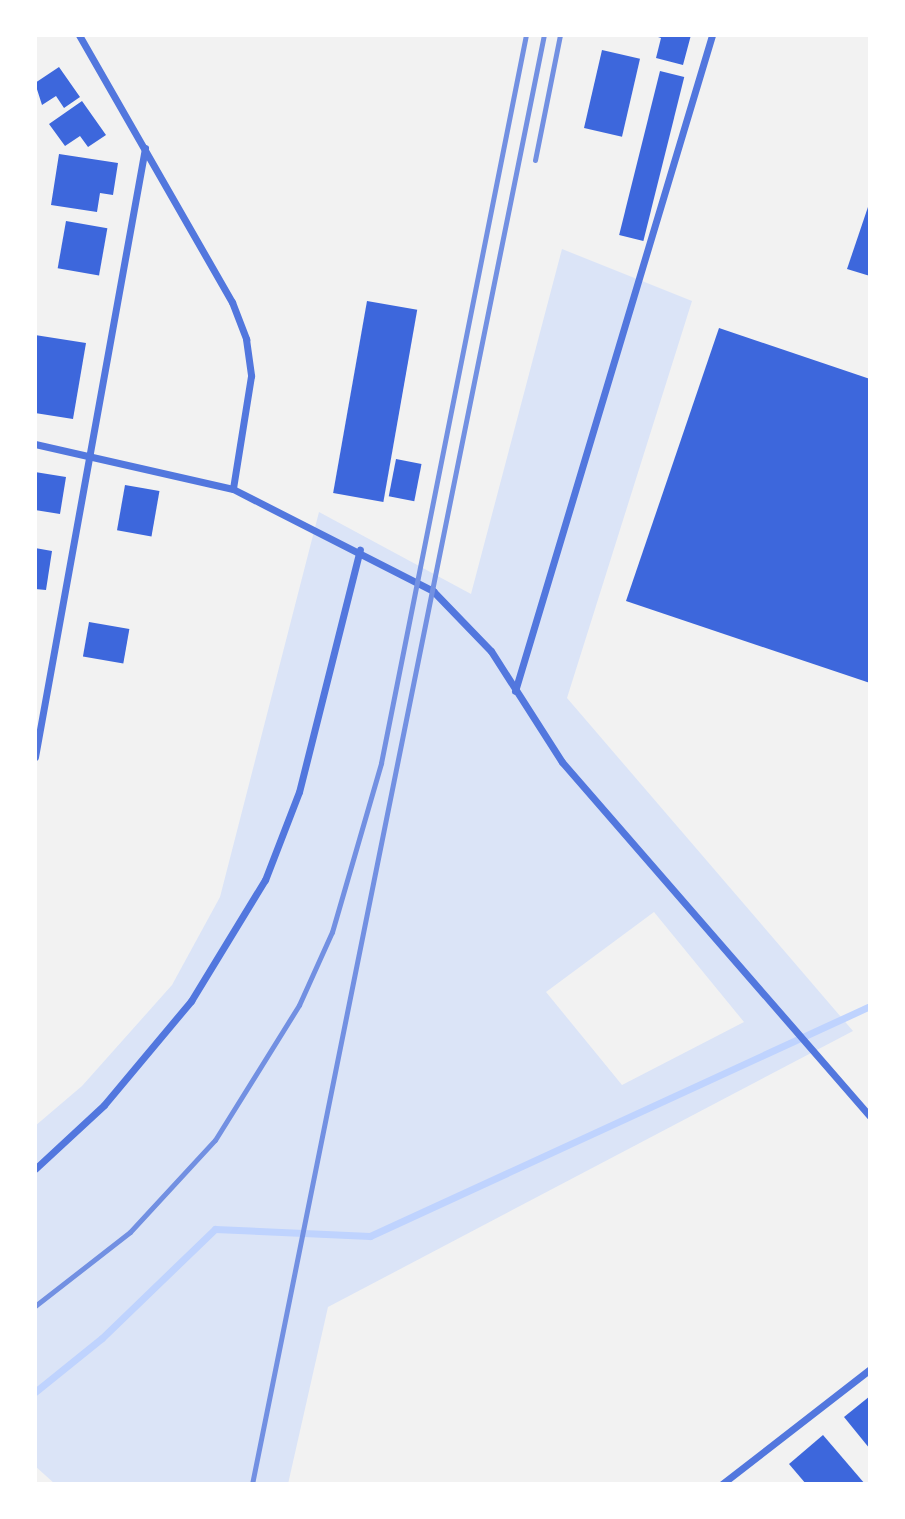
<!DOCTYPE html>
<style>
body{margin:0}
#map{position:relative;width:905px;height:1519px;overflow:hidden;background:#f2f2f2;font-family:Figtree,sans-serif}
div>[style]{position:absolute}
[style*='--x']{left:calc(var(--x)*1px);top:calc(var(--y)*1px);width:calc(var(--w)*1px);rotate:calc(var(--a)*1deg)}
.green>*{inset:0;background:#dbe4f7}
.stream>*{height:7px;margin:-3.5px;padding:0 3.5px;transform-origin:3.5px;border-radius:3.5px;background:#bfd3fe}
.building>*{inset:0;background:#3d67dc;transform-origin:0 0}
.minor>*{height:7px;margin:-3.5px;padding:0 3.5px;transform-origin:3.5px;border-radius:3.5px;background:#5277de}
.rail>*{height:5px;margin:-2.5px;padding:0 2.5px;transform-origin:2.5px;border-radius:2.5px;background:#7290e2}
span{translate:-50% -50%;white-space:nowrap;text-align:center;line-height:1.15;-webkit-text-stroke:7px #fff;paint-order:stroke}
.frame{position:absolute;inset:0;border:37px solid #fff;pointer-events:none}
</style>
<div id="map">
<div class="green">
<div style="clip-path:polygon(evenodd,562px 249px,692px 301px,567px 698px,853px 1031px,328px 1307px,288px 1484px,55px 1484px,35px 1466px,35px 1126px,82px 1086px,172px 985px,220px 897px,319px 512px,471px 594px,562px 249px,654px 912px,744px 1022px,622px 1085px,546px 992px,654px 912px)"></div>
</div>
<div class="stream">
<div style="--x:35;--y:1392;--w:86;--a:-38.9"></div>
<div style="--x:102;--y:1338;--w:157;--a:-44"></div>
<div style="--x:215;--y:1229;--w:155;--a:2.6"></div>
<div style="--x:370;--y:1236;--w:550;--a:-24.7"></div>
</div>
<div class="building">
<div style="clip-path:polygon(652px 35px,691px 35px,683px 65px,656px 58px,661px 38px)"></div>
<div style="left:602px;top:50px;width:39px;height:80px;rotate:13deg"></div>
<div style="clip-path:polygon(59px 67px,80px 97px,64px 108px,56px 96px,42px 105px,35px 83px)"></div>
<div style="left:660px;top:71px;width:25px;height:169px;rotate:14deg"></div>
<div style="clip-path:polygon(82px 101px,106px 135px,88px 147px,80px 136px,65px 146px,49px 124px)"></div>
<div style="clip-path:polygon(59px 154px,118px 163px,113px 195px,100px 193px,97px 212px,51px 205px)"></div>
<div style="clip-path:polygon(870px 201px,870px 276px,847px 269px)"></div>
<div style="left:66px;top:221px;width:42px;height:48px;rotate:10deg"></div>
<div style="left:367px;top:301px;width:51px;height:195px;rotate:10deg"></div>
<div style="clip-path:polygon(719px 328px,870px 379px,870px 683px,626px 601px)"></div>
<div style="clip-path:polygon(35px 335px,86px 343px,73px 419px,35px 413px)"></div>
<div style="left:396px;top:459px;width:26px;height:38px;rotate:11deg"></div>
<div style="clip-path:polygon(35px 472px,66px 477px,60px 514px,35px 510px)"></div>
<div style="left:125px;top:485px;width:35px;height:46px;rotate:10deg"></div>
<div style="clip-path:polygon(35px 548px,52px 551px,46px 590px,35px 589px)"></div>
<div style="left:89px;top:622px;width:41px;height:35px;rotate:10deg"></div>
<div style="clip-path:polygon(870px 1396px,870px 1449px,844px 1417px)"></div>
<div style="clip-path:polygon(823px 1435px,865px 1484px,806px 1484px,789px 1464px)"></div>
</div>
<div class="minor">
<div style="--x:79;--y:35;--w:308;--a:60.2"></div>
<div style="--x:232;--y:302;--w:40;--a:69"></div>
<div style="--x:246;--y:339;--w:37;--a:82"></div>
<div style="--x:251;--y:376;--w:114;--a:99.1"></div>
<div style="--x:35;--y:444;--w:203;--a:12.8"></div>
<div style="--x:233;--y:489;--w:225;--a:27"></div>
<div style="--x:433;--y:591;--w:83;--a:46"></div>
<div style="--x:491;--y:651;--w:132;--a:57.4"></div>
<div style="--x:562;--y:762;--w:469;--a:49"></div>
<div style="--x:515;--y:691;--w:685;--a:-73.28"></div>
<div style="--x:35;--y:757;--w:619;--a:-79.76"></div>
<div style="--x:35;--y:1169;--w:94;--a:-42.8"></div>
<div style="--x:104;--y:1105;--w:136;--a:-50.1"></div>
<div style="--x:191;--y:1001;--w:142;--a:-58.6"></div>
<div style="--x:265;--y:880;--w:94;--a:-68.9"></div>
<div style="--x:299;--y:792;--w:250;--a:-75.9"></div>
<div style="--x:722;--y:1484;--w:187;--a:-37.8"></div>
</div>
<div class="rail">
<div style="--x:535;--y:160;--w:127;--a:-78.7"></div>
<div style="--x:35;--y:1306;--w:120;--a:-37.9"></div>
<div style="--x:130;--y:1232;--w:125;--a:-47.3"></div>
<div style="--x:215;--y:1140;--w:159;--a:-58.1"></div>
<div style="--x:299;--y:1005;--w:80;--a:-65.7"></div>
<div style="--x:332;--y:932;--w:176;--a:-73.8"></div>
<div style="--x:381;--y:763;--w:742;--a:-78.74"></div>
<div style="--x:252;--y:1484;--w:1478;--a:-78.61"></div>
</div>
<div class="frame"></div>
</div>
